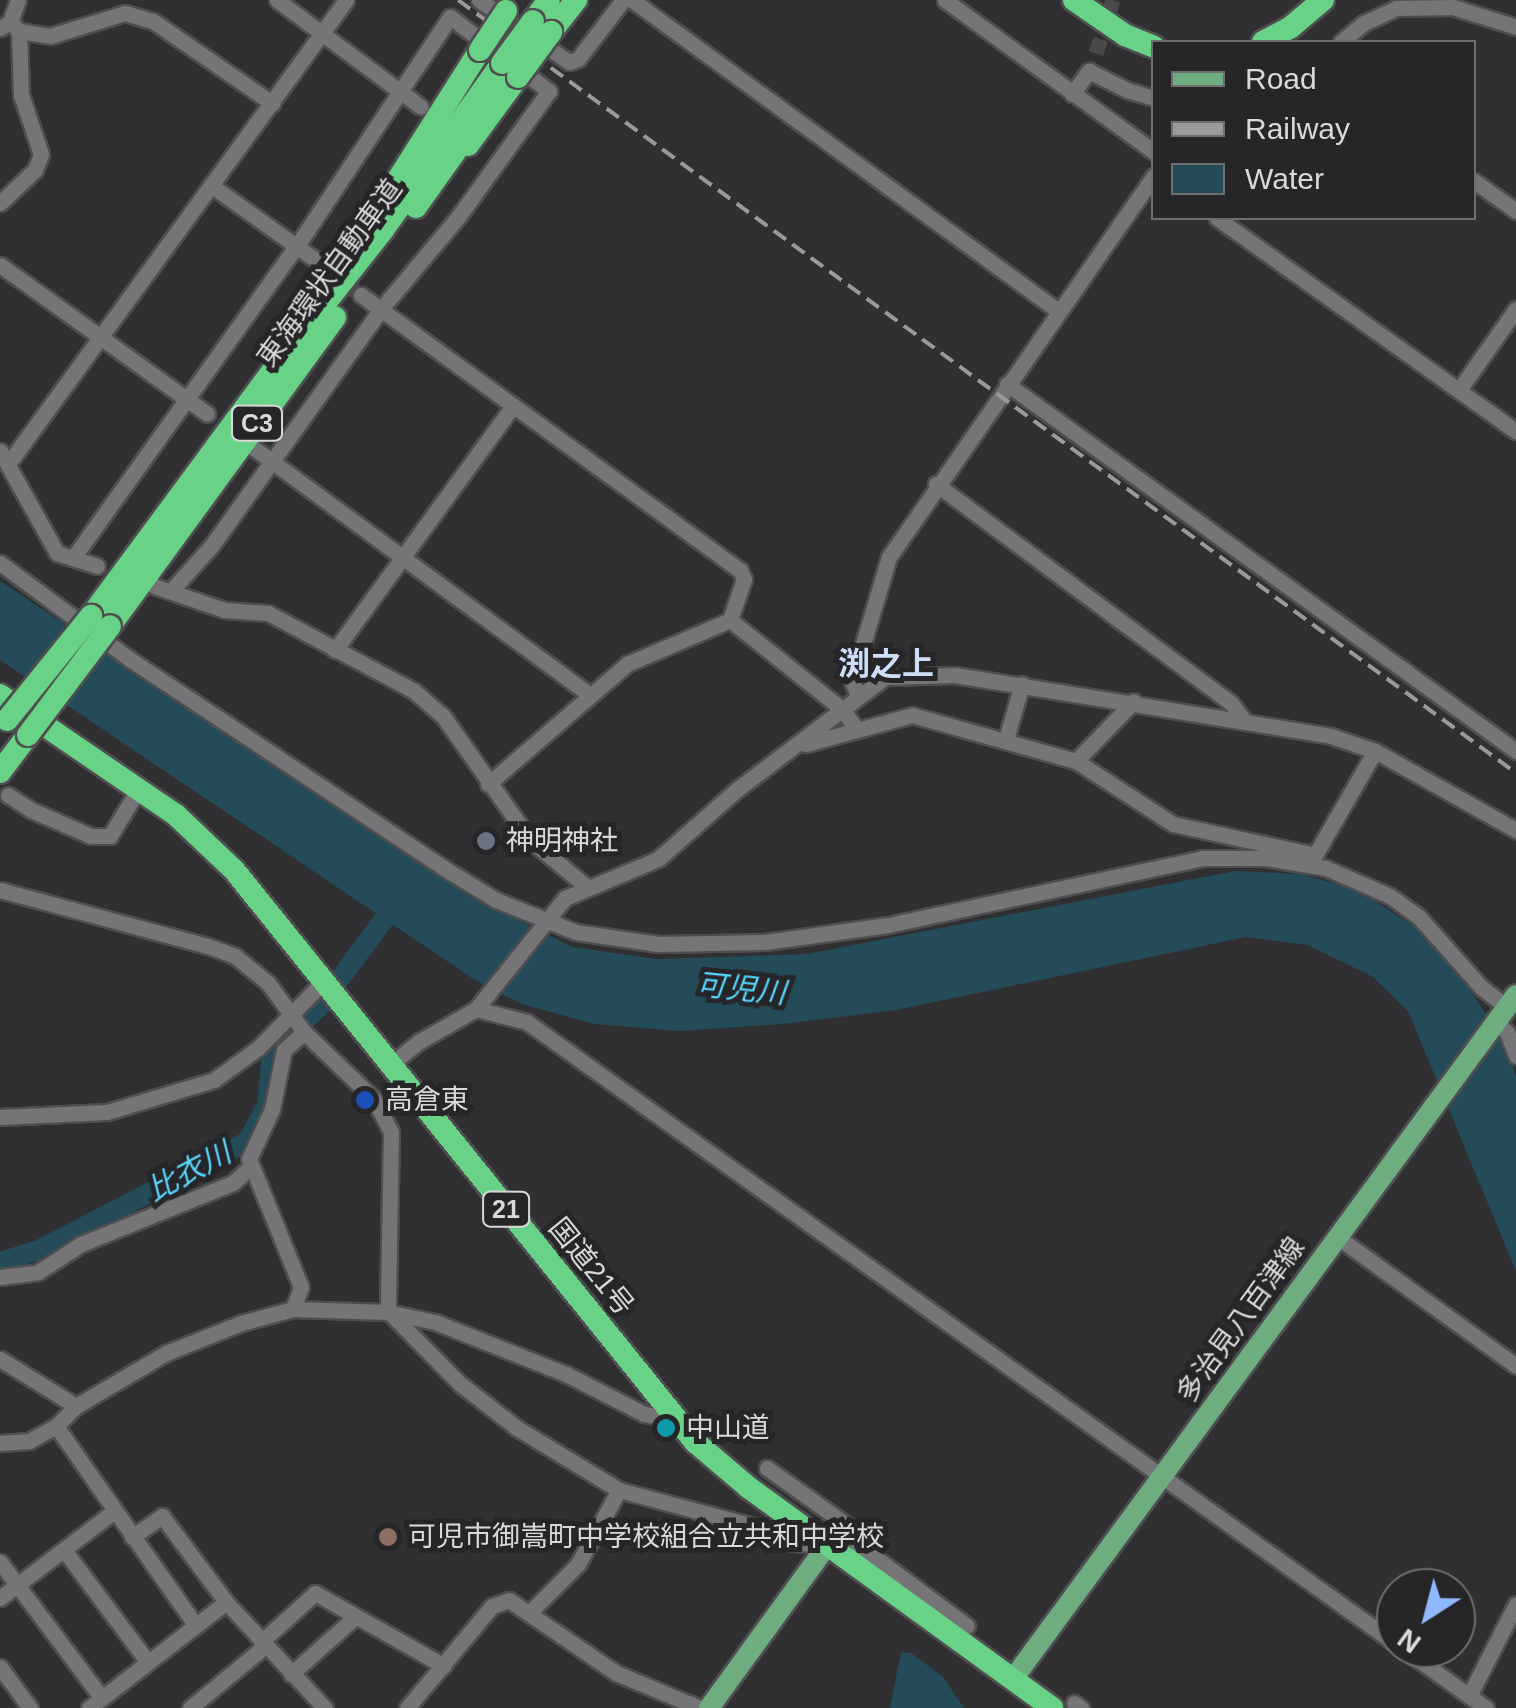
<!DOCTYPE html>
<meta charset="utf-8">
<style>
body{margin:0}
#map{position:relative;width:1516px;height:1708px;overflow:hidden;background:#303033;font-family:Arial,"Noto Sans JP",sans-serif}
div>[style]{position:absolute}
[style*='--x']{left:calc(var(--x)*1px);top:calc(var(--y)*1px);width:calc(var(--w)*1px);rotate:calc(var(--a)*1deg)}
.water>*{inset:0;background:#234b58}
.stream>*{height:4px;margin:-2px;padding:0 2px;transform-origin:2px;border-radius:2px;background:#234b58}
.river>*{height:20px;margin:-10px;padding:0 10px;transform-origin:10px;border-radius:10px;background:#234b58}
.minor-tunnel>*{height:15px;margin-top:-7.5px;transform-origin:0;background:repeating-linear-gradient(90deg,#49494c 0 15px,transparent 0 23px)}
.roads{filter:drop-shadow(2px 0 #4e4e50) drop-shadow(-2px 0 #4e4e50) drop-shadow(0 2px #4e4e50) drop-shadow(0 -2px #4e4e50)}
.minor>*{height:15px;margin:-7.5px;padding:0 7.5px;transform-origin:7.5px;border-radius:7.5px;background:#757477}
.major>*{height:20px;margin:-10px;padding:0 10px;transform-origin:10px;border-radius:10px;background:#6dad80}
.highway>*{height:22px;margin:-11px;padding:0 11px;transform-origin:11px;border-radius:11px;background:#68d386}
.rail>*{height:4px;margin-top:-2px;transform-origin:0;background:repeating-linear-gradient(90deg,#9a9a9c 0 15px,transparent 0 23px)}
.bridges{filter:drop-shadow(2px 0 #4e4e50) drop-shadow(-2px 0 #4e4e50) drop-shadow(0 2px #4e4e50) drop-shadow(0 -2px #4e4e50)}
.highway-bridge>*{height:22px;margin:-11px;padding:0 11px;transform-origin:11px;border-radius:11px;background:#68d386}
.dots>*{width:28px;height:28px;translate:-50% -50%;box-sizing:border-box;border:5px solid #262629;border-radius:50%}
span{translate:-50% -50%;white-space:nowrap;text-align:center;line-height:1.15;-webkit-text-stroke:10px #262629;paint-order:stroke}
.shield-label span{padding:2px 8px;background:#262629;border:2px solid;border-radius:8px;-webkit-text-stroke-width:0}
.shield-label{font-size:25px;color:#d9d9db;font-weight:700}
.street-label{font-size:28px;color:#d9d9db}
.poi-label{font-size:28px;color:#d9d9db}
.left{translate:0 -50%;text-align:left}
.water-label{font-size:30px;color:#58d7ff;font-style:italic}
.quarter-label{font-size:32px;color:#cddef8;font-weight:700}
.legend{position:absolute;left:1151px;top:40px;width:325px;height:180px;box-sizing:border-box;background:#262629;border:2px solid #6e6e70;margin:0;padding:12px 18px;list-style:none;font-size:30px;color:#d9d9db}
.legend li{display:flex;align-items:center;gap:20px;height:50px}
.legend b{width:50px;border:2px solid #6e6e70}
.north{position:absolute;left:1376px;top:1568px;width:100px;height:100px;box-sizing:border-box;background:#262629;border:2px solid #6e6e70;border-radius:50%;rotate:216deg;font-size:28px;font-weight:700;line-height:40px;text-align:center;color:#d9d9db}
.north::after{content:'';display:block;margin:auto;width:35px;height:45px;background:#8fb8fd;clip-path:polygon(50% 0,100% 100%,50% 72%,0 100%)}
</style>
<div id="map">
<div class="water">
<div style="clip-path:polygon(0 581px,381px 837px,514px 918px,572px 947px,657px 959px,807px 954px,1235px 871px,1300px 874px,1357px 889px,1424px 933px,1459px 973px,1506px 1045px,1516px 1076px,1516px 1271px,1408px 1011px,1373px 977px,1308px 945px,1246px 937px,896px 1010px,783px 1024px,679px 1031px,594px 1024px,522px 1004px,478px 982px,6px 664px,0 660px)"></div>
<div style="clip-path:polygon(901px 1652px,911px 1653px,943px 1677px,964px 1708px,890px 1708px)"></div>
</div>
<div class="stream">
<div style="--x:1478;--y:1695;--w:83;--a:-62.8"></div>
</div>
<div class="river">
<div style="--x:0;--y:1262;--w:41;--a:-17.1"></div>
<div style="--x:39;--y:1250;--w:236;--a:-27.5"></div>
<div style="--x:248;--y:1141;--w:40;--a:-62"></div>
<div style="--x:267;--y:1106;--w:54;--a:-84.7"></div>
<div style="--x:272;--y:1052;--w:64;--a:-43.7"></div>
<div style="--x:318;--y:1008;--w:132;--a:-53.3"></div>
</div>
<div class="minor-tunnel">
<div style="--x:1096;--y:53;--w:56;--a:-72.2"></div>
<div style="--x:317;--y:261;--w:56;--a:37.7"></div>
</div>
<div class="roads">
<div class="minor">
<div style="--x:277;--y:0;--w:179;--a:36.6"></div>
<div style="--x:479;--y:0;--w:109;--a:34.6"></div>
<div style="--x:569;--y:62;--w:9;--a:-18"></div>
<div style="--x:578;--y:59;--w:74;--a:-52.7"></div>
<div style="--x:632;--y:0;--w:526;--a:36.11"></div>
<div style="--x:945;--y:0;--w:258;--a:36"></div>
<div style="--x:10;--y:22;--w:13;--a:45"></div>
<div style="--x:19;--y:31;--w:31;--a:9"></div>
<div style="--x:50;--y:36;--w:78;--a:-17"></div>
<div style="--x:125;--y:13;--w:29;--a:16"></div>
<div style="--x:153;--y:21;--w:145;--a:34.6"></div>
<div style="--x:0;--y:28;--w:12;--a:-31"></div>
<div style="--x:10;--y:22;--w:23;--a:-70"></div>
<div style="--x:1341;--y:42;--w:30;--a:-40"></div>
<div style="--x:1364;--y:23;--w:35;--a:-25"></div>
<div style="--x:1396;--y:8;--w:57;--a:-1"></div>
<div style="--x:1453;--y:7;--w:66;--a:17.6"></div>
<div style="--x:1072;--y:94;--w:29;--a:-54"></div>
<div style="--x:1089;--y:71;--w:42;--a:26.6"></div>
<div style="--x:1127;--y:90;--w:28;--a:17"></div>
<div style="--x:1474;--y:181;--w:52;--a:35.5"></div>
<div style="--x:212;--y:186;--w:129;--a:35.5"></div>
<div style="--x:0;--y:203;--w:48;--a:-43.3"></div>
<div style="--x:35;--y:170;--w:17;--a:-69"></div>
<div style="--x:41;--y:154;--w:62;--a:-108.7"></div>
<div style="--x:21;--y:95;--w:64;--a:-91.8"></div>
<div style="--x:1217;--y:218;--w:367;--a:35.5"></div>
<div style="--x:0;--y:265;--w:255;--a:35.7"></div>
<div style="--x:361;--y:295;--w:468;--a:36"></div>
<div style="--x:740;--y:570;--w:10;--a:66"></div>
<div style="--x:744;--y:579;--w:43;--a:108.9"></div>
<div style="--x:1007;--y:384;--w:628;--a:35.79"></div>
<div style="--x:1459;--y:390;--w:99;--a:-54.9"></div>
<div style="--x:251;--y:446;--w:419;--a:36.3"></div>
<div style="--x:0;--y:451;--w:117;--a:60.8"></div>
<div style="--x:57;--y:553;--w:42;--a:18"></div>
<div style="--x:8;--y:464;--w:574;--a:-53.93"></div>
<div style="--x:936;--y:484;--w:367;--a:36.6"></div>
<div style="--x:1231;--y:703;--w:21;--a:53"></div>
<div style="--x:73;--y:558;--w:383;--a:-54.4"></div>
<div style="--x:296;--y:247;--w:277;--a:-56.2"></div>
<div style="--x:450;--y:17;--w:124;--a:36.8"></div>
<div style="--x:549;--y:91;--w:155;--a:125.8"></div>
<div style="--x:458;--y:217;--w:120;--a:129.9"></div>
<div style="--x:381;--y:309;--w:290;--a:125.6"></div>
<div style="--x:212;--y:545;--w:62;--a:131.7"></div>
<div style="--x:0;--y:563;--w:163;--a:36.5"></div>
<div style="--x:131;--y:660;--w:374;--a:33.6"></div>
<div style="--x:442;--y:867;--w:63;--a:31.4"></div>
<div style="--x:496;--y:900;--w:86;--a:21.8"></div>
<div style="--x:576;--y:932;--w:83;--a:8.3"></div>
<div style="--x:658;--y:944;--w:107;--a:-1.1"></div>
<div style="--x:765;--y:942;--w:124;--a:-7.9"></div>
<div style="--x:888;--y:925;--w:321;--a:-12"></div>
<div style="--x:1202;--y:858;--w:64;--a:0"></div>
<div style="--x:1266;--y:858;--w:61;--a:9.5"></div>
<div style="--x:1326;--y:868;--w:70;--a:23.6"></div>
<div style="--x:1390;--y:896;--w:36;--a:36"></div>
<div style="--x:1419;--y:917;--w:94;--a:48.5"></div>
<div style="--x:1481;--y:987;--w:33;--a:38"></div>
<div style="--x:154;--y:586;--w:74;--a:18.9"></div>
<div style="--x:224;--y:610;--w:44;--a:3.9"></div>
<div style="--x:268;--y:613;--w:166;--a:28.1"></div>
<div style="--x:414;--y:691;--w:38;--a:41"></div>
<div style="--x:443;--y:716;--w:151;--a:54.9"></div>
<div style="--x:530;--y:840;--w:72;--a:39.4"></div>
<div style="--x:730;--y:620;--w:143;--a:38.5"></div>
<div style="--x:842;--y:709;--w:26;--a:54"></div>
<div style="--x:335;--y:650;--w:302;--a:-53.9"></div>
<div style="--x:858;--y:696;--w:16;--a:-112"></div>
<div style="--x:852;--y:681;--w:129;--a:-73.4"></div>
<div style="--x:889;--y:557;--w:464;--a:-55.2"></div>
<div style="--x:1006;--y:739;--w:57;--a:-73.8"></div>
<div style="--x:806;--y:744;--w:110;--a:-15.3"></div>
<div style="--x:912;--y:715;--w:170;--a:15.7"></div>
<div style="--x:1076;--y:761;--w:116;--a:33"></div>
<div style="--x:1173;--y:824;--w:145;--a:12.3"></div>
<div style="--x:1315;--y:855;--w:120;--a:-60"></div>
<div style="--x:1076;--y:761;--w:83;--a:-46"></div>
<div style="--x:488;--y:784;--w:184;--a:-40.8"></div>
<div style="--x:627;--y:664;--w:112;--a:-23.1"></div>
<div style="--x:8;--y:795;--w:27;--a:33"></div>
<div style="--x:31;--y:810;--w:65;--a:23.4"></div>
<div style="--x:91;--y:836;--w:19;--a:0"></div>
<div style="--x:110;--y:836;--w:56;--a:-58.9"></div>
<div style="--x:0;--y:890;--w:215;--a:15.1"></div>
<div style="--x:208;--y:946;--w:29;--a:20"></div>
<div style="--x:235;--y:956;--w:43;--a:39.3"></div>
<div style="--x:268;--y:983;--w:61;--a:53.7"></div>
<div style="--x:304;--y:1032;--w:95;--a:43.7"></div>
<div style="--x:373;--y:1098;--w:38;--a:62"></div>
<div style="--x:391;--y:1132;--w:180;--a:91"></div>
<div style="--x:476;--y:1009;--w:53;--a:14.3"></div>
<div style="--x:527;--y:1022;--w:1069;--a:35.59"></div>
<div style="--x:1497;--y:1023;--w:13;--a:42"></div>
<div style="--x:1507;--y:1032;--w:26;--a:69"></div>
<div style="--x:390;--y:1065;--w:38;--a:-39"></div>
<div style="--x:420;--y:1041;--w:64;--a:-29.7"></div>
<div style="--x:476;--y:1009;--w:142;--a:-51.3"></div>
<div style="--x:565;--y:898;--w:101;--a:-22.8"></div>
<div style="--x:658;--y:859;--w:103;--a:-41.4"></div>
<div style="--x:735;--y:791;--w:188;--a:-37.2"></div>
<div style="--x:885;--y:677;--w:70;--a:-1.6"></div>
<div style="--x:955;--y:675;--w:381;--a:9.2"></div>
<div style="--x:1331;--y:736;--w:46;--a:18.8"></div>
<div style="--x:1375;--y:751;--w:162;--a:29.3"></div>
<div style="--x:0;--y:1117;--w:107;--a:-2.7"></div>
<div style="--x:107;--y:1112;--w:112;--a:-16.7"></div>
<div style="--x:214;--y:1080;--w:54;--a:-36"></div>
<div style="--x:258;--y:1048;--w:94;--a:-45.4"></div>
<div style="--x:1336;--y:1236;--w:222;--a:35.8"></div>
<div style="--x:0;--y:1277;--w:38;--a:-7"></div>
<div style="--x:38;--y:1272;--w:51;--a:-33.1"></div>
<div style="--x:81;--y:1244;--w:164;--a:-21.9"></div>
<div style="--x:233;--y:1183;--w:22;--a:-43"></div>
<div style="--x:293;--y:1309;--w:23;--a:-70"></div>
<div style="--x:301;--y:1287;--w:138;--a:-112.1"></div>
<div style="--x:249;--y:1159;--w:55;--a:-65.3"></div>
<div style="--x:272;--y:1109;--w:60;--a:-78.5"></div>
<div style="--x:284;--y:1050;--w:27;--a:-42"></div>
<div style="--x:391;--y:1314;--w:97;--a:45.4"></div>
<div style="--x:459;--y:1383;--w:73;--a:37.8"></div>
<div style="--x:517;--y:1428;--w:119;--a:31.3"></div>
<div style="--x:619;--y:1490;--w:143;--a:15"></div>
<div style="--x:757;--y:1527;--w:38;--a:25"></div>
<div style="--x:792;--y:1543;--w:36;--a:2"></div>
<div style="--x:0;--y:1359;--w:89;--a:31.7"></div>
<div style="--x:56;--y:1426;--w:241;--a:55"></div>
<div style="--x:0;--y:1443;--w:29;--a:-4"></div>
<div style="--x:29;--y:1441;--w:31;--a:-29"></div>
<div style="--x:56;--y:1426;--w:28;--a:-45"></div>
<div style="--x:76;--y:1406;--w:104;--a:-30.5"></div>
<div style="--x:166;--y:1353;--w:81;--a:-21.8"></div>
<div style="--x:241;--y:1323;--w:54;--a:-15.1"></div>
<div style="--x:293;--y:1309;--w:95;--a:1.8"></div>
<div style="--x:388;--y:1312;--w:48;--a:12"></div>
<div style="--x:435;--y:1322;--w:141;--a:21.7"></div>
<div style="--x:566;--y:1374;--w:88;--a:27.1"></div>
<div style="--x:644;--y:1414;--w:31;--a:9"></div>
<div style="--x:767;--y:1468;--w:100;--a:35.6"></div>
<div style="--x:848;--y:1526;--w:20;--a:63"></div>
<div style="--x:857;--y:1544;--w:137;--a:36.7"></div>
<div style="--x:132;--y:1537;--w:37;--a:-35"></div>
<div style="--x:162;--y:1516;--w:107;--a:53.3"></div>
<div style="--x:64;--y:1550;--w:139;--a:53.2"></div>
<div style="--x:0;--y:1562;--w:169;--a:53.2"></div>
<div style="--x:0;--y:1598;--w:142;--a:-37.3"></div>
<div style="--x:529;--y:1613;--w:69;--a:-45"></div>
<div style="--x:578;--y:1564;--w:85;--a:-61"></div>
<div style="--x:261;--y:1642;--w:73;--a:-42.2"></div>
<div style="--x:315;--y:1593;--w:148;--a:29.5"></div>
<div style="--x:1402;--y:1648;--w:103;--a:35.5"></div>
<div style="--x:0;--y:1667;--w:51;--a:53.8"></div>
<div style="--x:291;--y:1674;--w:87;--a:-41.7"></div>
<div style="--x:1469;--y:1696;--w:103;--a:-62.9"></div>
<div style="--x:1074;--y:1703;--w:9;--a:36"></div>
<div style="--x:89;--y:1708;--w:173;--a:-37.7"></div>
<div style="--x:226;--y:1602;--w:145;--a:47"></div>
<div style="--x:190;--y:1708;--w:97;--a:-39.6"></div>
<div style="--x:407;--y:1708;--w:133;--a:-50.2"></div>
<div style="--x:492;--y:1606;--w:18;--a:-19"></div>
<div style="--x:509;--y:1600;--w:130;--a:34.3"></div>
<div style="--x:616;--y:1673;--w:91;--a:22.6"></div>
</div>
<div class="major">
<div style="--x:1013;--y:1679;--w:849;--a:-53.67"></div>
<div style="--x:709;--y:1708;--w:203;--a:-54"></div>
</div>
<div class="highway">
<div style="--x:1074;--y:0;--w:62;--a:34.5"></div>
<div style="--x:1125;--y:35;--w:31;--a:22"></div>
<div style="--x:533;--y:21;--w:26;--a:-53"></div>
<div style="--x:551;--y:32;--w:41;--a:-52"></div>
<div style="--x:1263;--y:42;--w:32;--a:-28"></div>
<div style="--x:1291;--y:27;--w:42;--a:-40.2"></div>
<div style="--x:468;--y:145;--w:84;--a:-53.7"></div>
<div style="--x:416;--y:207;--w:93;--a:-54.6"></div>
<div style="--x:376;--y:214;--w:194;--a:-57.6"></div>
<div style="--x:91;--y:616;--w:315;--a:-53.5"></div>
<div style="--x:278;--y:363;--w:169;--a:-51.7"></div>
<div style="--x:383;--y:230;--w:205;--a:-54.5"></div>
<div style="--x:110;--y:626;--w:382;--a:-53.9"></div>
<div style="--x:0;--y:695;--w:213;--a:34.3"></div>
<div style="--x:176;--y:815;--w:80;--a:43.5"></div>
<div style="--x:234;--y:870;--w:735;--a:51.13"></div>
<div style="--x:695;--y:1442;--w:70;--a:40.3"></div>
<div style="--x:748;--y:1487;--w:376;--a:36"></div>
<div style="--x:0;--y:772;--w:46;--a:-52.9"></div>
</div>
</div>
<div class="rail">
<div style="--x:458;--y:0;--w:1310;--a:36.15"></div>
</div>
<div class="bridges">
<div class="highway-bridge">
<div style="--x:480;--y:50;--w:47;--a:-56.3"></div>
<div style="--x:502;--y:63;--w:52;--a:-53.6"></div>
<div style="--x:518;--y:77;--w:56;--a:-53.7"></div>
<div style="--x:7;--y:720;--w:134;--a:-51.1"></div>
<div style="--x:28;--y:735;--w:136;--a:-53"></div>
</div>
</div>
<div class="dots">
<div style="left:486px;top:841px;background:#6b7280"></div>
<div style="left:365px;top:1100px;background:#1a4fb4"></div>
<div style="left:666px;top:1428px;background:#0f9aa8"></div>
<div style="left:388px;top:1537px;background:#8d6e63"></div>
</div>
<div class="shield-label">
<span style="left:257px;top:423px">C3</span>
<span style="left:506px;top:1209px">21</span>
</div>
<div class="street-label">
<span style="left:330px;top:273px;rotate:-54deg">東海環状自動車道</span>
<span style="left:591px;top:1267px;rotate:51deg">国道21号</span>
<span style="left:1241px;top:1320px;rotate:-54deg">多治見八百津線</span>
</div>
<div class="poi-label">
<span class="left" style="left:506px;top:841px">神明神社</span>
<span class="left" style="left:385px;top:1100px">高倉東</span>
<span class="left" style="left:686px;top:1428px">中山道</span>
<span class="left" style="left:408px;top:1537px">可児市御嵩町中学校組合立共和中学校</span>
</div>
<div class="water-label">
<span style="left:741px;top:989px;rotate:6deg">可児川</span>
<span style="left:189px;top:1172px;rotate:-28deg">比衣川</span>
</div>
<div class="quarter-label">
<span style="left:886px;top:664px">渕之上</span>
</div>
<ul class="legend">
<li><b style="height:12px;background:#6dad80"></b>Road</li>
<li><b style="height:12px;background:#9a9a9c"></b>Railway</li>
<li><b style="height:28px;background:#234b58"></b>Water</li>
</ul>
<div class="north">N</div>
</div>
